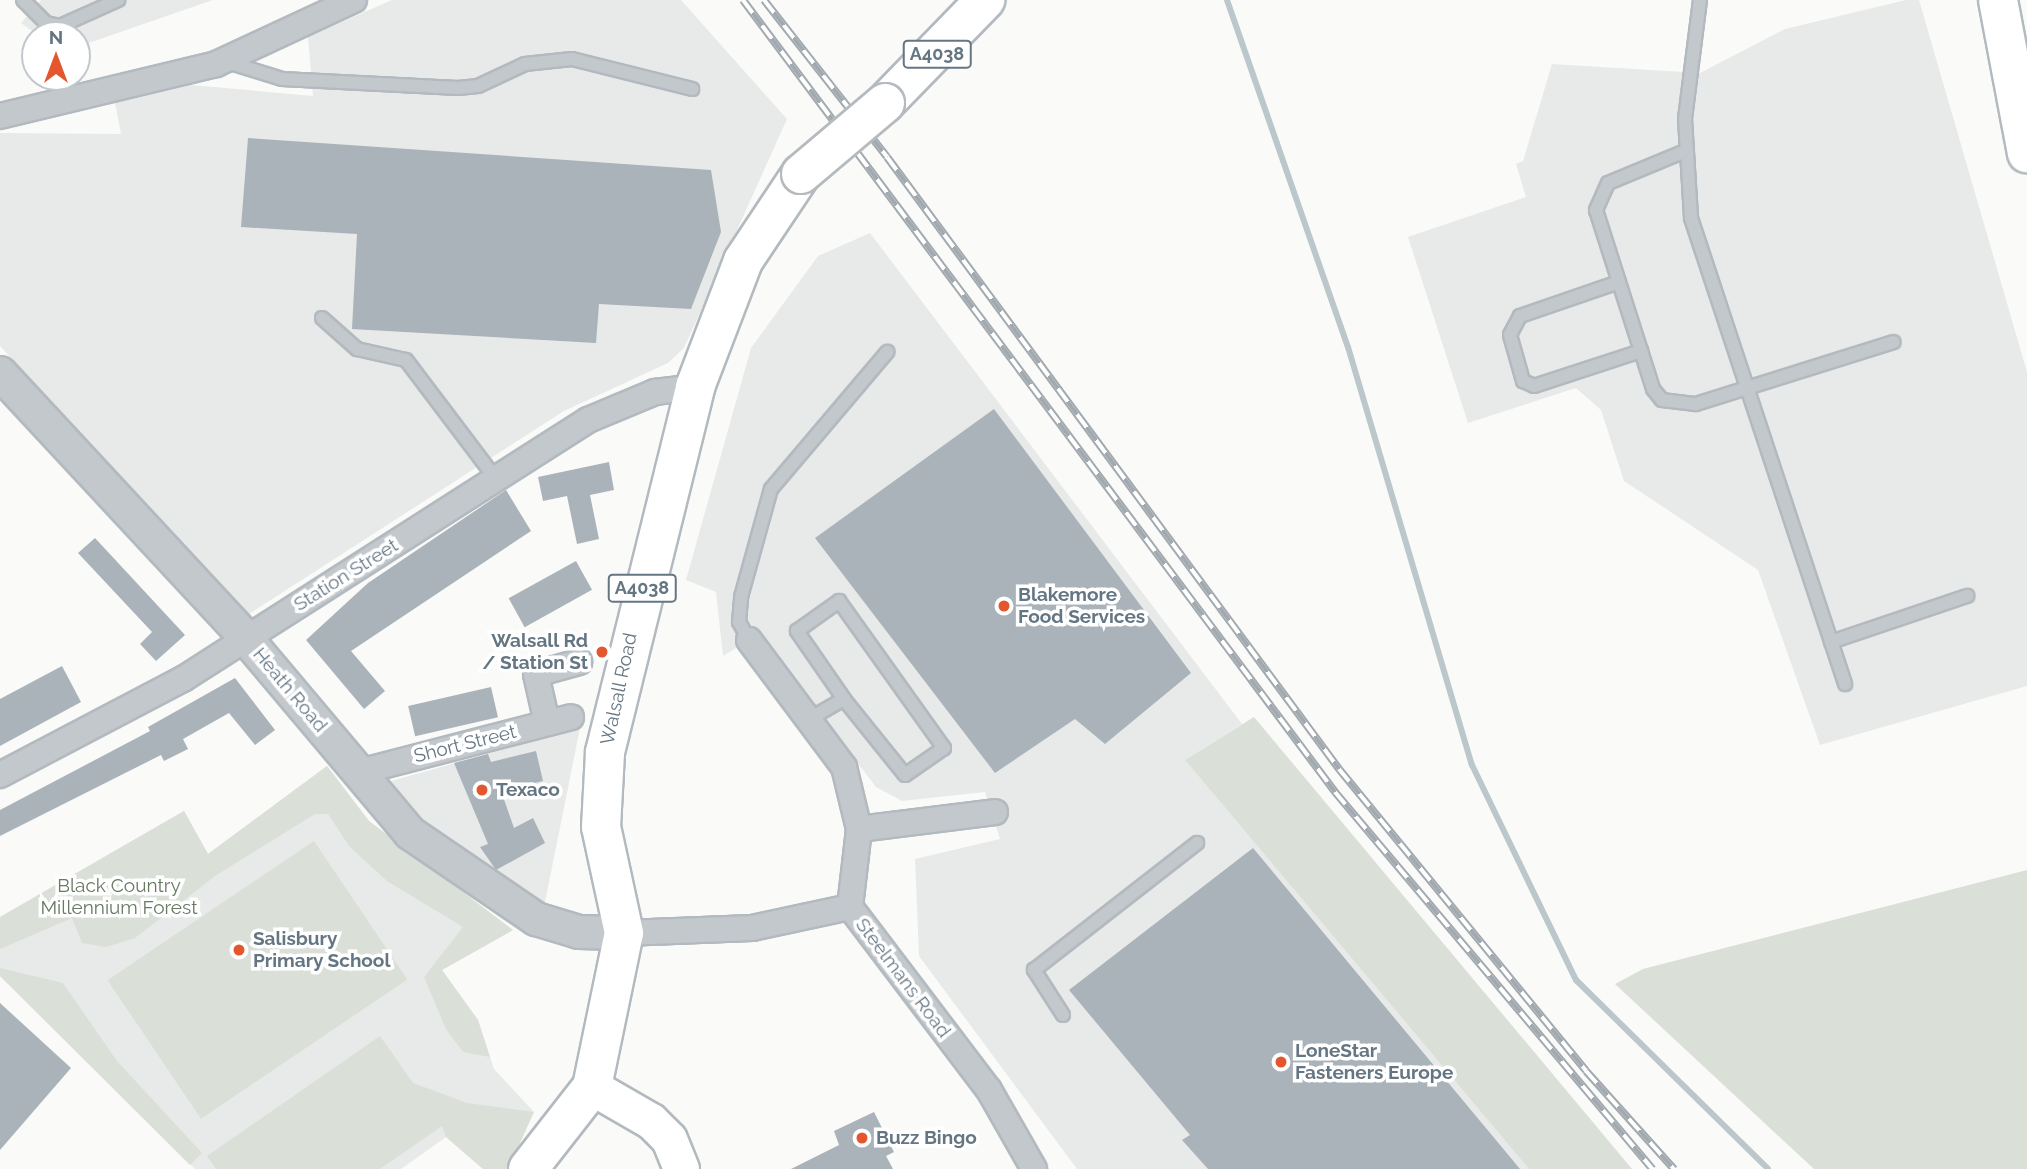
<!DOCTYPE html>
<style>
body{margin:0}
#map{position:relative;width:2027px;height:1169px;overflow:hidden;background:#fafaf8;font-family:Raleway,sans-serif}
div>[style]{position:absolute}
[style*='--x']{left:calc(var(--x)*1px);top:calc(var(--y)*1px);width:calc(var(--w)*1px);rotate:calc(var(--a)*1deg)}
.built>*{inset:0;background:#e8e9e9}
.green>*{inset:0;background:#dadfd7;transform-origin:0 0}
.stream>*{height:6px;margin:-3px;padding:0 3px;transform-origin:3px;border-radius:3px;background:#bbc7cb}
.building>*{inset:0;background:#aab3b9;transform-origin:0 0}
.roads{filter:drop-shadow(2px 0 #b3babf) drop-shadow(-2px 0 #b3babf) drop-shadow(0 2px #b3babf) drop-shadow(0 -2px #b3babf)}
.service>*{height:12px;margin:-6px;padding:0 6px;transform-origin:6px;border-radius:6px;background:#c3c8cc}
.minor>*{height:24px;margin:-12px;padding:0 12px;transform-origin:12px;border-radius:12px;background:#c3c8cc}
.tertiary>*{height:32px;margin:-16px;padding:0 16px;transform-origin:16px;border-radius:16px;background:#c3c8cc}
.secondary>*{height:35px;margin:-17.5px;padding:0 17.5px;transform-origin:17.5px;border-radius:17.5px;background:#fff}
.primary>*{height:38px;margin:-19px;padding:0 19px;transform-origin:19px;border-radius:19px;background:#fff}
.motorway>*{height:38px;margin:-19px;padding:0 19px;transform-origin:19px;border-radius:19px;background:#fff}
.rail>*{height:8px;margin-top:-4px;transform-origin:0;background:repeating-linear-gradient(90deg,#fff 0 16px,#a2aab0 0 32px);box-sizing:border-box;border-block:2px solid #a2aab0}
.bridges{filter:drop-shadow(2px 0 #b5babe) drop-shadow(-2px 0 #b5babe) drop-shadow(0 2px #b5babe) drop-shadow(0 -2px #b5babe)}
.primary-bridge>*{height:38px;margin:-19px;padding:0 19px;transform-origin:19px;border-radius:19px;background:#fff}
.dots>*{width:19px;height:19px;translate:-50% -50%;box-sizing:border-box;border:4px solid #fff;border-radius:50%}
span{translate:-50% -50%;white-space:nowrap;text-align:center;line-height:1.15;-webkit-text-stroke:7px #fff;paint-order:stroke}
.shield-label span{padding:2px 5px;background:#fff;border:2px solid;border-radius:5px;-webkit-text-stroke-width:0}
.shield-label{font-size:18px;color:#657683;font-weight:700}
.street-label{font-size:19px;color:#657683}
.poi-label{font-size:19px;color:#657683;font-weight:700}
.left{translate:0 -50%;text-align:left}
.right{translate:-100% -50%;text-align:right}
.park-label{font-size:19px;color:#687a64}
.north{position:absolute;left:21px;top:21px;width:70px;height:70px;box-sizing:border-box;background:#fff;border:2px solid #c1c8cd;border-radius:50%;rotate:0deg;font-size:19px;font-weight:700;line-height:28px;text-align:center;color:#657683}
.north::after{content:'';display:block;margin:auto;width:24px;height:32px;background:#e4572e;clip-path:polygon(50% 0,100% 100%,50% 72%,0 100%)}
</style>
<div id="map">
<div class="built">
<div style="clip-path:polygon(41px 0,213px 0,77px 47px,77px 35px,38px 35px,21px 23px)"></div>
<div style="clip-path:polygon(392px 0,681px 0,787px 119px,684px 348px,668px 363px,564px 411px,246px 616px,0 346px,0 133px,121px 134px,115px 103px,191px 85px,313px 96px,308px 37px)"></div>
<div style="clip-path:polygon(1906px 0,1919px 0,2027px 372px,2027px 686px,1820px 745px,1758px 570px,1624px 481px,1601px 410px,1576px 388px,1468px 423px,1408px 237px,1526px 197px,1516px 164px,1523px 161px,1552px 64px,1700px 73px,1785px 29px)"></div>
<div style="clip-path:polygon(870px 233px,1242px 724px,1185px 760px,1529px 1169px,1077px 1169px,919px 956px,915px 859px,1000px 839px,985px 792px,902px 801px,876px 787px,759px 634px,723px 656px,716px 592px,686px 580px,751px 348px,818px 256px)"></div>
<div style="clip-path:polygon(580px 728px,544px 907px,439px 844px,377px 785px)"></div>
<div style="clip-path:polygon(327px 766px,369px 821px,513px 930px,442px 970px,478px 1020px,494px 1069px,534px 1112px,508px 1169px,483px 1169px,446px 1137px,401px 1169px,195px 1169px,0 976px,0 917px,184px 811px,208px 854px)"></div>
</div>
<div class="green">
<div style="clip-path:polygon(1254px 717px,1632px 1169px,1529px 1169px,1185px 760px)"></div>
<div style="clip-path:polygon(327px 766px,369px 821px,513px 930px,442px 970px,478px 1020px,490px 1057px,463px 1052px,446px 1029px,424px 977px,463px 927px,387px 881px,349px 846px,328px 814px,315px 814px,215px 876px,135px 938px,106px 947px,82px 943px,72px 918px,0 949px,0 917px,184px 811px,208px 854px)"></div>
<div style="left:314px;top:841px;width:167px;height:249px;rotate:56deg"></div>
<div style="clip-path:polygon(2027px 870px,2027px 1169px,1814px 1169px,1615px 984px,1643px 969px)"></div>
<div style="clip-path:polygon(0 968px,63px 983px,117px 1061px,202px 1153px,190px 1165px,0 976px)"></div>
<div style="clip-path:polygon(380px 1036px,413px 1083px,467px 1103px,534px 1112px,508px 1169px,483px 1169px,446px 1137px,442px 1126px,380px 1169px,216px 1169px,207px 1156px)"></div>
</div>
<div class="stream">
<div style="--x:1227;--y:0;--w:367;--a:70.8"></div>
<div style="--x:1348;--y:347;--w:436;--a:73.5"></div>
<div style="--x:1472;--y:765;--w:239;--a:64.2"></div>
<div style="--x:1576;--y:980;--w:269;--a:44.5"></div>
</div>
<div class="building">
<div style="clip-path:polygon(248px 138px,711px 170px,721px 232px,691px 309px,599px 304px,596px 343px,352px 329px,357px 234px,241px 227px)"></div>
<div style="clip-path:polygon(994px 409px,1191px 673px,1105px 744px,1075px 719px,995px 773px,815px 538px)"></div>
<div style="clip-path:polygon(609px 462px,614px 490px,590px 495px,599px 539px,577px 544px,567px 496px,543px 501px,538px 477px)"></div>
<div style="clip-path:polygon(506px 490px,531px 531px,351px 651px,385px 691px,364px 709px,306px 640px,368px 583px)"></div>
<div style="clip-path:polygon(95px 538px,185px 635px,156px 661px,140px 644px,152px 632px,78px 553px)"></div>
<div style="left:576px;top:561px;width:33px;height:77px;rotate:61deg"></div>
<div style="clip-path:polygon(62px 666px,81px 702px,0 746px,0 699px)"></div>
<div style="clip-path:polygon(235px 678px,275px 730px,255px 745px,229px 713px,183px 739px,188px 749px,164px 761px,161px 755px,0 836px,0 810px,150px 731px,148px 727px)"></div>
<div style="left:491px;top:687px;width:31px;height:85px;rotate:77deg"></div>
<div style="clip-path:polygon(536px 751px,543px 781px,501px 791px,514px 828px,533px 818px,545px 843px,496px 870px,480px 847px,488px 844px,454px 763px,488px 754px,491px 762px)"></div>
<div style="clip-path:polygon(1253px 848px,1520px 1169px,1208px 1169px,1182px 1140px,1190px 1135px,1069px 990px)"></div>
<div style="clip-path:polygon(0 1003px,71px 1068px,0 1150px)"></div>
<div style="clip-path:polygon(874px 1112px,894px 1152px,886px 1156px,893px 1169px,791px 1169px,839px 1145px,834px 1131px)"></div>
</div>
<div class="roads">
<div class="service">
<div style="--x:23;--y:0;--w:33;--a:45"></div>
<div style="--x:46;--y:23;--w:14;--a:12"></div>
<div style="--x:60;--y:26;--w:64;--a:-24.1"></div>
<div style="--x:1700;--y:0;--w:120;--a:97.2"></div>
<div style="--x:1685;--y:119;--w:99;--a:86.5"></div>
<div style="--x:1691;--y:218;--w:491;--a:71.7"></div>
<div style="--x:224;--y:61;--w:61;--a:17.2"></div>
<div style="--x:282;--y:79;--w:176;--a:2.9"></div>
<div style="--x:458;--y:88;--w:20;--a:-6"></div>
<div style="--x:478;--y:86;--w:52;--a:-25.1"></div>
<div style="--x:525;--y:64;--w:47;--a:-6.1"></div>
<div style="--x:572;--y:59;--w:124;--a:14"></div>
<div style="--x:1683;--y:152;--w:81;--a:157.5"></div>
<div style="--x:1608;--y:183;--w:30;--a:114"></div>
<div style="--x:1596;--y:210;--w:188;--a:72.3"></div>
<div style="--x:1653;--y:389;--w:14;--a:51"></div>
<div style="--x:1662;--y:400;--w:34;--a:7"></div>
<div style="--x:1696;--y:404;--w:207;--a:-17.4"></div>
<div style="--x:1619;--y:282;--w:105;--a:161"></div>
<div style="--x:1520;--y:316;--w:21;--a:118"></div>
<div style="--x:1510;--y:335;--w:48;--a:74.2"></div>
<div style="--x:1523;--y:381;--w:12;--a:24"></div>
<div style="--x:1534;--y:386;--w:113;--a:-18.1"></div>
<div style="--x:322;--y:318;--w:47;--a:41.5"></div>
<div style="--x:357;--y:349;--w:50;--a:12.7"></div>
<div style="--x:406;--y:360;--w:149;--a:52.9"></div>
<div style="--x:749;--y:640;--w:21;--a:-119"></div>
<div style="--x:739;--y:622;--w:25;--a:-85"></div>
<div style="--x:741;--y:597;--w:112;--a:-74.5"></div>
<div style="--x:771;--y:489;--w:180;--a:-49.7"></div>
<div style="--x:1831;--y:642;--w:144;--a:-18.7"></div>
<div style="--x:811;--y:718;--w:38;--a:-30"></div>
<div style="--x:844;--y:699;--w:83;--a:-124.7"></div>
<div style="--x:797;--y:631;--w:52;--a:-35.5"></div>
<div style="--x:839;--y:601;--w:181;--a:54.5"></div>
<div style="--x:944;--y:748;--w:47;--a:145.3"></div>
<div style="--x:905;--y:775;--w:97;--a:-128.8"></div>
<div style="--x:1063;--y:1015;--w:54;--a:-122.8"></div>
<div style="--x:1034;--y:970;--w:207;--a:-37.9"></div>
</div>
<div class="minor">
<div style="--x:0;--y:116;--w:222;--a:-13.5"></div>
<div style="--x:216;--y:64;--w:152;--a:-24.9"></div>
<div style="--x:749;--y:640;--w:159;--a:53.2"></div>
<div style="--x:844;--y:767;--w:64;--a:76.4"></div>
<div style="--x:547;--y:723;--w:50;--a:-102.7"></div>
<div style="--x:536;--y:674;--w:45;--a:-15.6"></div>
<div style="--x:359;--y:772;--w:219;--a:-14.5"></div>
<div style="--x:0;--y:775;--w:207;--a:-27.7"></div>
<div style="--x:183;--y:679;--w:481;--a:-32.6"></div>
<div style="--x:588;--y:420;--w:73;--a:-22.7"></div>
<div style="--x:655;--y:392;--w:40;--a:-7.1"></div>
<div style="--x:850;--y:907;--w:230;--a:52.8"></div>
<div style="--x:989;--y:1090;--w:91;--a:60.3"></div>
<div style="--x:850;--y:907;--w:79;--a:-83.4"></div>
<div style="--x:859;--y:829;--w:137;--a:-7.1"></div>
<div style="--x:624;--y:933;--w:128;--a:-2.2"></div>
<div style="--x:752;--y:928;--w:100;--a:-12.1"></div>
</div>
<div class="tertiary">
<div style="--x:0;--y:373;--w:360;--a:47.1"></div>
<div style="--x:245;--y:637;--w:256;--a:49.9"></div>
<div style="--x:410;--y:833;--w:153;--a:34.3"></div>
<div style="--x:536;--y:919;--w:45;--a:16.8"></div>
<div style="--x:579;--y:932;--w:45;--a:1.3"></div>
</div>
<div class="secondary">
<div style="--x:592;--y:1087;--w:68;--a:30"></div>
<div style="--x:651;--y:1121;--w:25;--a:45"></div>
<div style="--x:669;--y:1139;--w:32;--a:68"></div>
</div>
<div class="primary">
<div style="--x:885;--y:103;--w:144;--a:-45.8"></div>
<div style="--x:528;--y:1169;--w:104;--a:-52"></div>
<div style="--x:592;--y:1087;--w:157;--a:-78.3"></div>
<div style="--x:624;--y:933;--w:108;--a:-102.2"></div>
<div style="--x:601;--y:827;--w:75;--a:-86.9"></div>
<div style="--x:605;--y:752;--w:376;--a:-76.1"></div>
<div style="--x:695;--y:387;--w:135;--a:-69.1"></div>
<div style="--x:743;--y:261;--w:105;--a:-56.3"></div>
</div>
<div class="motorway">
<div style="--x:1998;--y:0;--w:156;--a:79.3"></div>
</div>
</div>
<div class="rail">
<div style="--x:743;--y:0;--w:989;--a:53.22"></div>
<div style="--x:1335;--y:792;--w:493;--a:49.9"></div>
<div style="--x:764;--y:0;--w:199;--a:51.9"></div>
<div style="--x:887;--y:157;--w:761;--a:53.55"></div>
<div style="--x:1339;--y:769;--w:390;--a:50.7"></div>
<div style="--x:1586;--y:1071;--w:132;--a:48.1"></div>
</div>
<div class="bridges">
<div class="primary-bridge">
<div style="--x:801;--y:174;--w:110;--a:-40.2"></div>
</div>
</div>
<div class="dots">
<div style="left:1004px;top:606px;background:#e4572e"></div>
<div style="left:602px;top:652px;background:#e4572e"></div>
<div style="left:482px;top:790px;background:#e4572e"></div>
<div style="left:239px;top:950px;background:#e4572e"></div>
<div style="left:1281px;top:1062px;background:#e4572e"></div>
<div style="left:862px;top:1138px;background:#e4572e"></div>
</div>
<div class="shield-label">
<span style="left:937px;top:54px">A4038</span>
<span style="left:642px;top:588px">A4038</span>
</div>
<div class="street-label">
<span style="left:346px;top:575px;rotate:-32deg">Station Street</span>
<span style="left:619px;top:689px;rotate:-78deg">Walsall Road</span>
<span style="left:290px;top:690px;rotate:50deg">Heath Road</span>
<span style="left:465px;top:744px;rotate:-14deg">Short Street</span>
<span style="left:903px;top:978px;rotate:53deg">Steelmans Road</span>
</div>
<div class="poi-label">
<span class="left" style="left:1018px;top:606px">Blakemore<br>Food Services</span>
<span class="right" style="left:588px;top:652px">Walsall Rd<br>/ Station St</span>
<span class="left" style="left:496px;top:790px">Texaco</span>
<span class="left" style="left:253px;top:950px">Salisbury<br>Primary School</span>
<span class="left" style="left:1295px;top:1062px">LoneStar<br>Fasteners Europe</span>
<span class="left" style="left:876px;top:1138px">Buzz Bingo</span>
</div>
<div class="park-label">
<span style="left:119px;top:897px">Black Country<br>Millennium Forest</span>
</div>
<div class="north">N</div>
</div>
